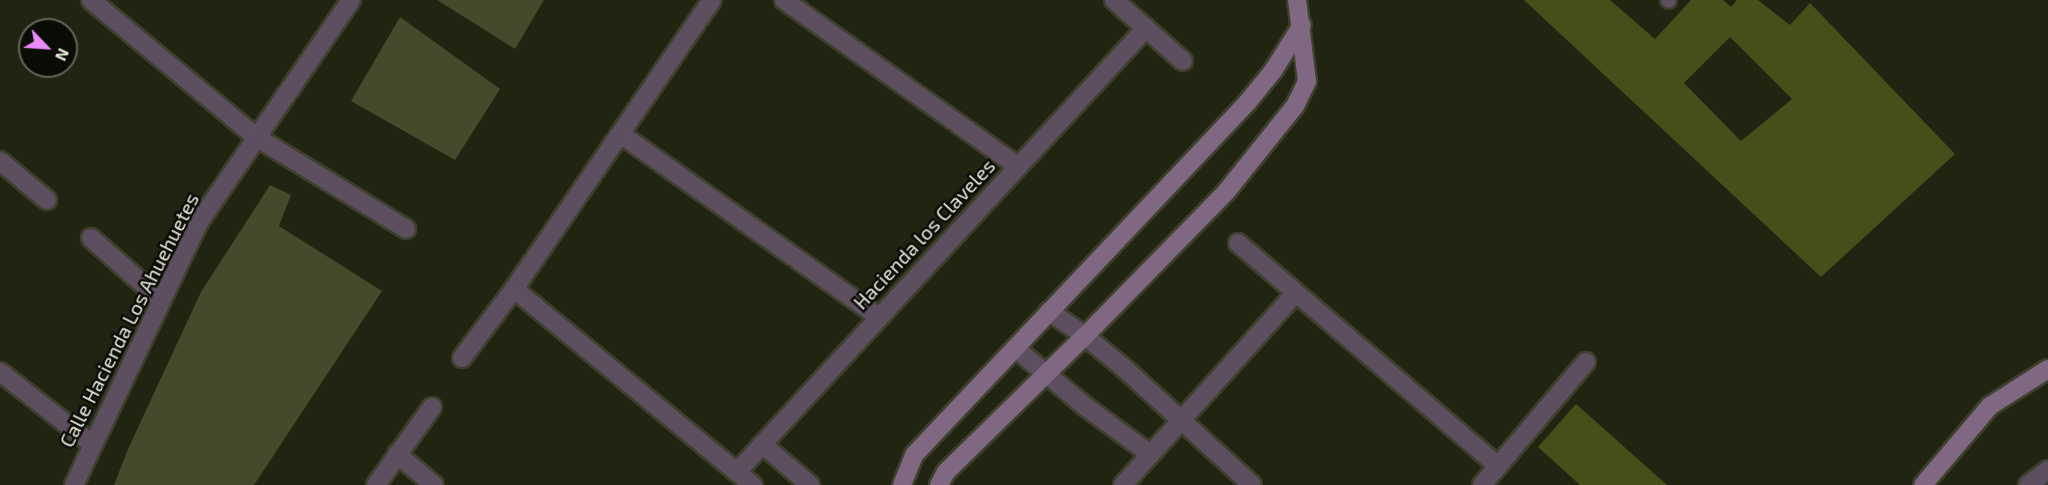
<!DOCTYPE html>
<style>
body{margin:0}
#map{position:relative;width:2048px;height:485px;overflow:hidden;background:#212410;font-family:"Exo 2",sans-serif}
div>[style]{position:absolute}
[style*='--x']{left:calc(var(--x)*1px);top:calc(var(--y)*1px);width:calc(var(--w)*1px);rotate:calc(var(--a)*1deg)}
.green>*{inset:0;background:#454a2c}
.building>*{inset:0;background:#474e1a}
.roads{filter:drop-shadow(2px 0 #3d402d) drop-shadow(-2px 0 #3d402d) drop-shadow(0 2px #3d402d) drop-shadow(0 -2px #3d402d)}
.service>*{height:14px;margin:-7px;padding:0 7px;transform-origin:7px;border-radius:7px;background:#5e4f60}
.minor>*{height:18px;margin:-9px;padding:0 9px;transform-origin:9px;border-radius:9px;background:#5e4f60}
.secondary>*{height:18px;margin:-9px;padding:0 9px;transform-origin:9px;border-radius:9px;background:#806883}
span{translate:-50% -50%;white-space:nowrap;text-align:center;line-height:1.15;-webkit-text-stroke:5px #0b0c05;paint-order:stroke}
.street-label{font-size:20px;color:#e6e9dc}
.north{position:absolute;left:18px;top:18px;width:60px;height:60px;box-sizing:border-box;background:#0b0c05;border:2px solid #63645b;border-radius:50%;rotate:115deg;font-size:16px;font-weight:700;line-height:24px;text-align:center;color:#e6e9dc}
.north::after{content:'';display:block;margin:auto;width:21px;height:27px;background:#eb8cfb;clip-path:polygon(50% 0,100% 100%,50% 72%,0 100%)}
</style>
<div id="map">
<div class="green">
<div style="clip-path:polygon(437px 0,544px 0,515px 49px)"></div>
<div style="clip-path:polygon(400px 17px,500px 89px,455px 160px,351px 101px)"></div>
<div style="clip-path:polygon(270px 185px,291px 195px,279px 226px,382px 291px,254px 485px,114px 485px,128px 449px,201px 292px)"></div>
</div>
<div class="building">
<div style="clip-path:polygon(evenodd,1524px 0,1610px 0,1655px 39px,1691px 0,1723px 0,1731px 7px,1737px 0,1758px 0,1790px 25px,1810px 3px,1955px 154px,1821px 277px,1524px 0,1730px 37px,1792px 99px,1741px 141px,1684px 83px,1730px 37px)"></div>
<div style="clip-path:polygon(1576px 404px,1667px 485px,1580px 485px,1538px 447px)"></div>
</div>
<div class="roads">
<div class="service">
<div style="--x:1668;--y:0;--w:1;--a:45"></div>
</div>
<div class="minor">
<div style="--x:91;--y:0;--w:214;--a:39.7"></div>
<div style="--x:256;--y:137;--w:176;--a:31.5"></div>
<div style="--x:784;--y:0;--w:287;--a:35.4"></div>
<div style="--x:1114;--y:0;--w:92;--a:41.5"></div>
<div style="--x:622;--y:135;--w:315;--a:35.3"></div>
<div style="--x:0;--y:161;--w:61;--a:39.7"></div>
<div style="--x:91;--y:238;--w:94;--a:41.5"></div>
<div style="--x:1238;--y:243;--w:343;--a:40.6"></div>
<div style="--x:514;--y:289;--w:309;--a:39.4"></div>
<div style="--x:1049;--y:311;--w:44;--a:34.8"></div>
<div style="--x:1085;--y:336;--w:50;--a:39.4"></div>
<div style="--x:1124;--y:368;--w:173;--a:42.4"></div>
<div style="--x:1015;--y:348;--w:92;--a:39.7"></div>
<div style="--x:1086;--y:407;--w:79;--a:36.3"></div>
<div style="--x:462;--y:358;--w:86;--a:-53"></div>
<div style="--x:514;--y:289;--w:350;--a:-55.6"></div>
<div style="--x:0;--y:372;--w:117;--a:38"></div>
<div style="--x:762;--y:444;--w:63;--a:40.5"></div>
<div style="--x:397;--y:454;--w:48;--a:40"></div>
<div style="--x:737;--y:472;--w:604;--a:-47.35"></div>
<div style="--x:74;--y:485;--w:291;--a:-64.6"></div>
<div style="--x:199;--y:222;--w:269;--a:-55.6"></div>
<div style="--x:376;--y:485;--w:96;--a:-54.3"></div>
<div style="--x:1123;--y:485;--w:258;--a:-48"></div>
<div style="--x:1482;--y:485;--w:161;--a:-49.8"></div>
<div style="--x:2028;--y:485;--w:25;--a:-37"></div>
</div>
<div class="secondary">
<div style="--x:902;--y:485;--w:32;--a:-68"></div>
<div style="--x:914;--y:455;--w:485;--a:-46.6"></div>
<div style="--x:1247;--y:103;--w:41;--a:-50.9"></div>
<div style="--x:1273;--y:71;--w:54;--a:-57.8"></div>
<div style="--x:939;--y:485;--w:15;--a:-62"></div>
<div style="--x:946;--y:472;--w:194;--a:-44.4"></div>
<div style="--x:1085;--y:336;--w:202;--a:-45.6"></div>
<div style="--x:1226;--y:192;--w:110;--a:-51.3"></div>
<div style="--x:1295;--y:106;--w:28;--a:-64"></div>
<div style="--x:1307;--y:81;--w:82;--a:-97"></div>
<div style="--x:1923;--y:485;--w:104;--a:-49.7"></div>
<div style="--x:1990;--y:406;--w:69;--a:-32.5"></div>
</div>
</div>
<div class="street-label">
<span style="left:924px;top:234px;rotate:-47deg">Hacienda los Claveles</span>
<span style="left:129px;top:320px;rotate:-63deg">Calle Hacienda Los Ahuehuetes</span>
</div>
<div class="north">N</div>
</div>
